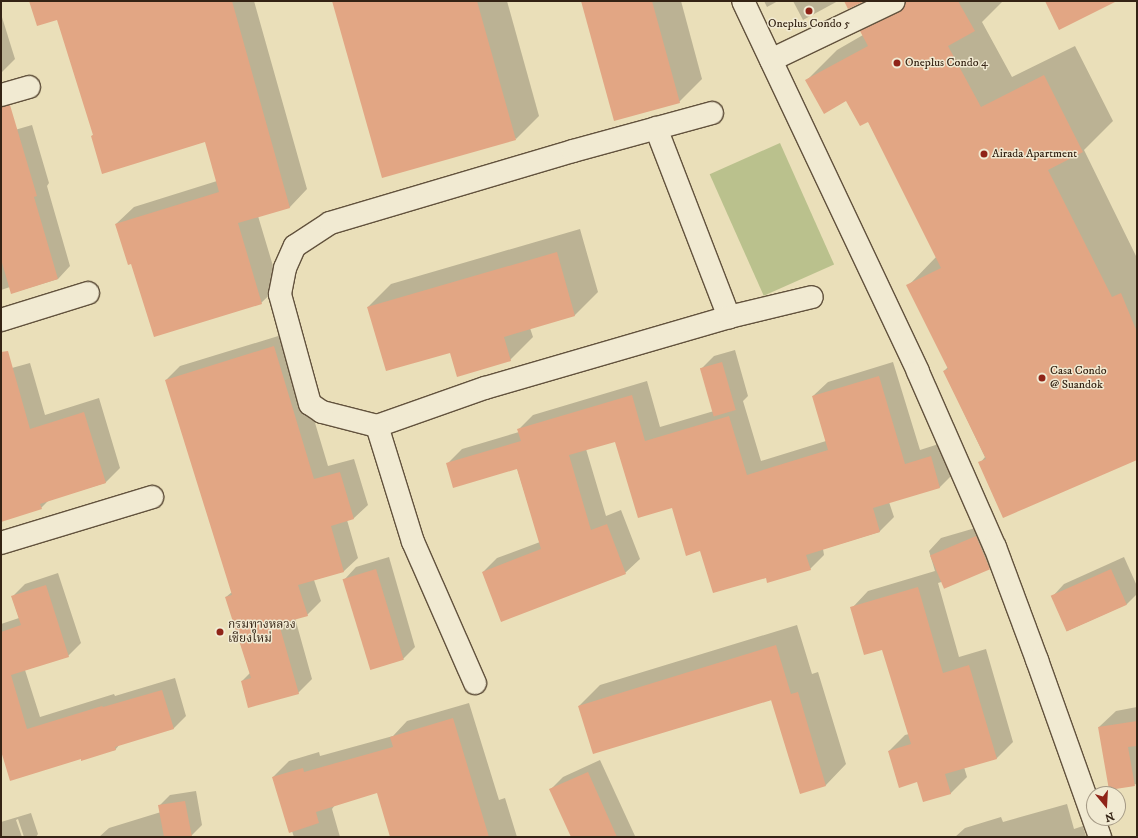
<!DOCTYPE html>
<meta charset="utf-8">
<style>
body{margin:0}
#map{position:relative;width:1138px;height:838px;overflow:hidden;background:#eadfb9;font-family:"IM FELL DW Pica","Noto Serif Thai",serif}
div>[style]{position:absolute}
[style*='--x']{left:calc(var(--x)*1px);top:calc(var(--y)*1px);width:calc(var(--w)*1px);rotate:calc(var(--a)*1deg)}
.green>*{inset:0;background:#bac18d;transform-origin:0 0}
.shadow>*{inset:0;background:#0003}
.building>*{inset:0;background:#e2a684;transform-origin:0 0}
.roads{filter:drop-shadow(1px 0 #62523d) drop-shadow(-1px 0 #62523d) drop-shadow(0 1px #62523d) drop-shadow(0 -1px #62523d)}
.street>*{height:22px;margin:-11px;padding:0 11px;transform-origin:11px;border-radius:11px;background:#f1ead2}
.dots>*{width:11px;height:11px;translate:-50% -50%;box-sizing:border-box;border:2px solid #f1ead2;border-radius:50%}
span{translate:-50% -50%;white-space:nowrap;text-align:center;line-height:1.15;-webkit-text-stroke:3px #f1ead2;paint-order:stroke}
.poi-label{font-size:12px;color:#342314}
.left{translate:0 -50%;text-align:left}
.frame{position:absolute;inset:0;border:2px solid #342314;pointer-events:none}
.north{position:absolute;left:1086px;top:786px;width:40px;height:40px;box-sizing:border-box;background:#f1ead2;border:1px solid #a59a86;border-radius:50%;rotate:162deg;font-size:11px;font-weight:700;line-height:16px;text-align:center;color:#342314}
.north::after{content:'';display:block;margin:auto;width:14px;height:18px;background:#8f2418;clip-path:polygon(50% 0,100% 100%,50% 72%,0 100%)}
</style>
<div id="map">
<div class="green">
<div style="left:780px;top:143px;width:133px;height:77px;rotate:66deg"></div>
</div>
<div class="shadow">
<div style="clip-path:polygon(31px 1px,254px 1px,307px 189px,290px 207px,258px 216px,279px 286px,261px 303px,132px 263px,116px 224px,134px 207px,217px 181px,206px 141px,92px 136px,94px 134px,58px 19px)"></div>
<div style="clip-path:polygon(334px 1px,507px 1px,539px 116px,516px 139px)"></div>
<div style="clip-path:polygon(582px 1px,681px 1px,702px 79px,679px 102px)"></div>
<div style="clip-path:polygon(764px 1px,778px 1px,767px 7px)"></div>
<div style="clip-path:polygon(793px 1px,838px 1px,803px 20px)"></div>
<div style="clip-path:polygon(892px 1px,1003px 1px,982px 22px,1012px 77px,1075px 46px,1113px 121px,1084px 150px,1137px 258px,1137px 459px,980px 463px,985px 457px,944px 371px,948px 367px,908px 286px,937px 256px,868px 121px,847px 100px,807px 80px,837px 50px,863px 35px,861px 31px)"></div>
<div style="clip-path:polygon(1px 14px,15px 59px,1px 73px)"></div>
<div style="clip-path:polygon(32px 125px,49px 183px,47px 186px,70px 266px,58px 279px,12px 293px,10px 287px,1px 290px,1px 134px)"></div>
<div style="clip-path:polygon(580px 229px,598px 292px,575px 315px,530px 328px,533px 337px,510px 360px,450px 351px,368px 307px,391px 284px)"></div>
<div style="clip-path:polygon(288px 333px,328px 466px,354px 459px,368px 505px,354px 518px,347px 520px,358px 558px,344px 571px,314px 580px,321px 601px,307px 615px,295px 618px,312px 679px,298px 693px,242px 681px,250px 673px,226px 597px,232px 592px,166px 380px,180px 366px)"></div>
<div style="clip-path:polygon(735px 350px,748px 396px,743px 401px,761px 461px,826px 441px,813px 396px,828px 382px,893px 362px,920px 450px,945px 442px,954px 473px,940px 487px,889px 502px,894px 517px,879px 532px,823px 549px,824px 555px,810px 569px,766px 576px,701px 550px,673px 507px,616px 440px,586px 449px,606px 516px,621px 510px,640px 559px,625px 573px,483px 572px,497px 558px,540px 542px,517px 468px,447px 464px,462px 449px,519px 432px,518px 430px,533px 415px,647px 381px,660px 427px,714px 411px,701px 369px,714px 356px)"></div>
<div style="clip-path:polygon(30px 363px,45px 415px,99px 398px,120px 468px,105px 483px,49px 500px,41px 508px,1px 521px,1px 371px)"></div>
<div style="clip-path:polygon(989px 524px,1002px 556px,989px 568px,938px 583px,959px 657px,986px 649px,1013px 742px,997px 758px,964px 767px,967px 777px,950px 794px,918px 781px,889px 751px,905px 735px,909px 734px,883px 649px,852px 608px,868px 591px,935px 571px,929px 551px,941px 538px)"></div>
<div style="clip-path:polygon(389px 557px,415px 647px,403px 659px,344px 580px,356px 567px)"></div>
<div style="clip-path:polygon(1124px 557px,1137px 586px,1137px 594px,1127px 604px,1067px 631px,1052px 597px,1064px 584px)"></div>
<div style="clip-path:polygon(58px 573px,81px 643px,68px 656px,25px 670px,40px 717px,114px 694px,115px 696px,175px 678px,186px 716px,174px 728px,120px 744px,115px 750px,81px 758px,1px 748px,1px 624px,19px 618px,12px 597px,25px 584px)"></div>
<div style="clip-path:polygon(797px 625px,812px 674px,818px 672px,846px 764px,826px 785px,800px 793px,775px 698px,579px 706px,600px 685px)"></div>
<div style="clip-path:polygon(469px 703px,499px 800px,505px 798px,517px 837px,393px 837px,378px 792px,335px 805px,332px 809px,340px 837px,294px 837px,273px 777px,289px 761px,319px 752px,320px 756px,393px 736px,407px 721px)"></div>
<div style="clip-path:polygon(1137px 707px,1137px 784px,1110px 789px,1099px 727px,1116px 711px)"></div>
<div style="clip-path:polygon(600px 760px,635px 836px,634px 837px,572px 837px,551px 789px,563px 777px)"></div>
<div style="clip-path:polygon(196px 791px,202px 825px,191px 836px,99px 837px,109px 828px,161px 812px,159px 806px,170px 795px)"></div>
<div style="clip-path:polygon(1067px 804px,1074px 829px,1083px 826px,1086px 837px,955px 837px,965px 828px,1001px 817px,1003px 822px)"></div>
<div style="clip-path:polygon(31px 813px,38px 834px,36px 837px,24px 837px,18px 819px,16px 820px,22px 837px,1px 837px,1px 822px)"></div>
</div>
<div class="building">
<div style="clip-path:polygon(29px 1px,232px 1px,290px 208px,238px 223px,262px 304px,154px 337px,131px 264px,128px 265px,115px 224px,219px 192px,205px 142px,102px 174px,91px 136px,93px 135px,57px 20px,37px 26px)"></div>
<div style="clip-path:polygon(332px 1px,477px 1px,516px 140px,382px 178px)"></div>
<div style="clip-path:polygon(581px 1px,652px 1px,680px 103px,614px 121px)"></div>
<div style="clip-path:polygon(844px 1px,865px 1px,848px 9px)"></div>
<div style="clip-path:polygon(906px 1px,958px 1px,975px 31px,948px 46px,981px 107px,1044px 75px,1083px 152px,1048px 170px,1112px 297px,1121px 293px,1137px 332px,1137px 460px,1003px 518px,978px 462px,986px 459px,943px 371px,948px 369px,906px 285px,941px 268px,868px 122px,860px 126px,846px 101px,824px 114px,805px 80px,868px 46px,860px 31px,899px 12px,904px 8px)"></div>
<div style="clip-path:polygon(1045px 1px,1117px 1px,1059px 30px)"></div>
<div style="clip-path:polygon(10px 105px,37px 196px,34px 197px,58px 279px,11px 294px,1px 259px,1px 107px)"></div>
<div style="clip-path:polygon(557px 252px,575px 316px,504px 337px,511px 361px,457px 377px,450px 353px,386px 371px,367px 307px)"></div>
<div style="clip-path:polygon(274px 346px,314px 479px,340px 472px,354px 519px,331px 526px,344px 572px,298px 585px,308px 616px,279px 624px,299px 694px,248px 708px,241px 681px,251px 678px,225px 597px,232px 595px,165px 380px)"></div>
<div style="clip-path:polygon(8px 351px,30px 429px,84px 412px,106px 483px,40px 504px,42px 509px,1px 522px,1px 352px)"></div>
<div style="left:722px;top:362px;width:50px;height:23px;rotate:74deg"></div>
<div style="clip-path:polygon(879px 376px,905px 464px,931px 456px,940px 488px,873px 508px,880px 532px,806px 555px,811px 570px,767px 583px,766px 578px,713px 593px,700px 551px,686px 556px,672px 508px,638px 518px,615px 442px,569px 455px,591px 530px,607px 524px,626px 574px,501px 622px,482px 572px,541px 549px,517px 469px,453px 488px,446px 463px,521px 441px,517px 429px,632px 395px,645px 441px,729px 416px,747px 475px,828px 450px,812px 396px)"></div>
<div style="left:976px;top:536px;width:36px;height:50px;rotate:67deg"></div>
<div style="left:376px;top:569px;width:95px;height:35px;rotate:73deg"></div>
<div style="left:1111px;top:569px;width:39px;height:66px;rotate:66deg"></div>
<div style="clip-path:polygon(46px 585px,69px 657px,11px 675px,27px 729px,102px 706px,103px 707px,162px 690px,174px 729px,115px 747px,116px 750px,81px 761px,81px 759px,10px 781px,1px 751px,1px 632px,21px 625px,11px 596px)"></div>
<div style="clip-path:polygon(918px 587px,943px 673px,969px 665px,997px 759px,945px 774px,951px 794px,923px 802px,917px 782px,899px 788px,888px 751px,911px 744px,882px 650px,864px 655px,850px 607px)"></div>
<div style="clip-path:polygon(776px 645px,791px 694px,798px 692px,826px 786px,800px 794px,771px 700px,785px 696px,593px 754px,578px 706px)"></div>
<div style="clip-path:polygon(453px 718px,489px 837px,390px 837px,377px 793px,316px 812px,319px 823px,289px 833px,272px 777px,303px 768px,304px 772px,393px 747px,390px 737px)"></div>
<div style="clip-path:polygon(1137px 721px,1137px 746px,1128px 747px,1135px 786px,1109px 790px,1098px 727px)"></div>
<div style="clip-path:polygon(588px 772px,617px 837px,571px 837px,549px 789px)"></div>
<div style="clip-path:polygon(185px 801px,192px 837px,164px 837px,158px 805px)"></div>
</div>
<div class="roads">
<div class="street">
<div style="--x:743;--y:1;--w:410;--a:64.7"></div>
<div style="--x:918;--y:372;--w:191;--a:66.3"></div>
<div style="--x:995;--y:547;--w:121;--a:69.6"></div>
<div style="--x:1037;--y:660;--w:188;--a:70.4"></div>
<div style="--x:771;--y:60;--w:136;--a:-25.6"></div>
<div style="--x:1;--y:95;--w:29;--a:-16"></div>
<div style="--x:656;--y:128;--w:203;--a:68.9"></div>
<div style="--x:1;--y:320;--w:91;--a:-17.2"></div>
<div style="--x:377;--y:426;--w:114;--a:-19.4"></div>
<div style="--x:485;--y:388;--w:254;--a:-16.2"></div>
<div style="--x:729;--y:317;--w:85;--a:-13.5"></div>
<div style="--x:1;--y:543;--w:158;--a:-16.9"></div>
<div style="--x:475;--y:683;--w:154;--a:-113.7"></div>
<div style="--x:413;--y:542;--w:121;--a:-107.2"></div>
<div style="--x:377;--y:426;--w:57;--a:-165.7"></div>
<div style="--x:322;--y:412;--w:14;--a:-146"></div>
<div style="--x:310;--y:404;--w:114;--a:-105.3"></div>
<div style="--x:280;--y:294;--w:26;--a:-79"></div>
<div style="--x:285;--y:268;--w:24;--a:-66"></div>
<div style="--x:295;--y:246;--w:42;--a:-33.3"></div>
<div style="--x:330;--y:223;--w:253;--a:-16.5"></div>
<div style="--x:573;--y:151;--w:144;--a:-15.3"></div>
</div>
</div>
<div class="dots">
<div style="left:809px;top:11px;background:#8f2418"></div>
<div style="left:897px;top:63px;background:#8f2418"></div>
<div style="left:984px;top:154px;background:#8f2418"></div>
<div style="left:1042px;top:378px;background:#8f2418"></div>
<div style="left:220px;top:632px;background:#8f2418"></div>
</div>
<div class="poi-label">
<span style="left:809px;top:24px">Oneplus Condo 5</span>
<span class="left" style="left:905px;top:63px">Oneplus Condo 4</span>
<span class="left" style="left:992px;top:154px">Airada Apartment</span>
<span class="left" style="left:1050px;top:378px">Casa Condo<br>@ Suandok</span>
<span class="left" style="left:228px;top:632px">กรมทางหลวง<br>เชียงใหม่</span>
</div>
<div class="frame"></div>
<div class="north">N</div>
</div>
